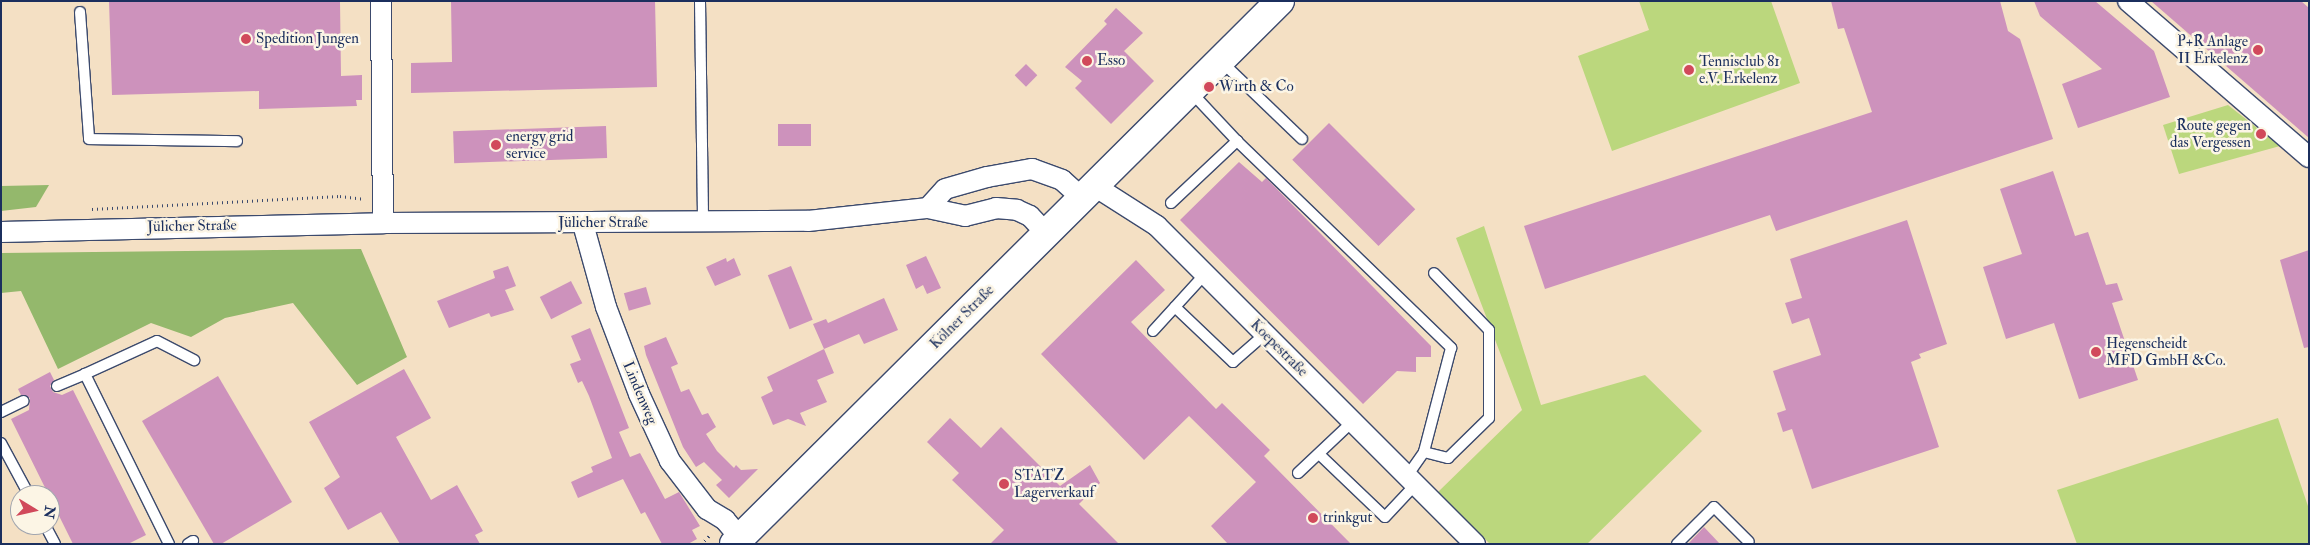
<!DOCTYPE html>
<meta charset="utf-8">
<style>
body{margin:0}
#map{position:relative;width:2310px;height:545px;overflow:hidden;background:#f4e0c4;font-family:"IM FELL Double Pica",serif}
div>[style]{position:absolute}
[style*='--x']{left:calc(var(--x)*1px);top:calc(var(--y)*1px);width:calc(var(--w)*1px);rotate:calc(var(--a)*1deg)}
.green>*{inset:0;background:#bbd77d}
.forest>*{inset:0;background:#94b86c}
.building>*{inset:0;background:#cd92bc;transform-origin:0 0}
.path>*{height:3px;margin-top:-1.5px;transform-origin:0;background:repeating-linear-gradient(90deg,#3c4a6d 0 1px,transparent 0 5px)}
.roads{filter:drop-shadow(1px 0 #3c4a6d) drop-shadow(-1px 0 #3c4a6d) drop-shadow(0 1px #3c4a6d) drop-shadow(0 -1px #3c4a6d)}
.service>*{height:10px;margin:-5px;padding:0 5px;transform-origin:5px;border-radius:5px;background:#fff}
.minor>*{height:20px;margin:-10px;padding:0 10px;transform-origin:10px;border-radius:10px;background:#fff}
.secondary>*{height:28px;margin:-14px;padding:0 14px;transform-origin:14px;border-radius:14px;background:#fff}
.dots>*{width:14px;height:14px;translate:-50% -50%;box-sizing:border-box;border:2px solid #fcf5e5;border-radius:50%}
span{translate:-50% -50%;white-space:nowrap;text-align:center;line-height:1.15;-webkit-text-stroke:5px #fcf5e5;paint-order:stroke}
.poi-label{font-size:15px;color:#1b2f5e}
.left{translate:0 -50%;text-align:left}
.right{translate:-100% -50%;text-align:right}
.street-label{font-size:15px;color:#1b2f5e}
.frame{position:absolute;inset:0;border:2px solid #1b2f5e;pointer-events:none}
.north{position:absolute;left:10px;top:485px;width:50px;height:50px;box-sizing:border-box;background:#fcf5e5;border:1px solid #a2a6af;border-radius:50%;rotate:99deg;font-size:14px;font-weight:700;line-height:20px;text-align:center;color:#1b2f5e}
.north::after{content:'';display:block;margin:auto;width:18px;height:22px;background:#d1495b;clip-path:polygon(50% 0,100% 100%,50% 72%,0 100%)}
</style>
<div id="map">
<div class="green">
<div style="clip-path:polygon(1639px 1px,1771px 1px,1800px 83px,1612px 151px,1578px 56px,1649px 30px)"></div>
<div style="clip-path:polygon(2228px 105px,2280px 146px,2179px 174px,2163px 125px)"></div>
<div style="clip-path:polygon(1484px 226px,1541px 405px,1645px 375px,1702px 431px,1587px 544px,1490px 544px,1438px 492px,1522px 410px,1456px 238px)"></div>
<div style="clip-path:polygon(2278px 418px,2309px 509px,2309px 544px,2077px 544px,2057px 490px)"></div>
</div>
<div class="forest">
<div style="clip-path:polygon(49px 185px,36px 207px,1px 211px,1px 186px)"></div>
<div style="clip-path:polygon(361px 249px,407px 357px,357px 385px,293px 303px,225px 318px,191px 337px,151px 323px,58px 369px,21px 291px,1px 293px,1px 253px)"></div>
</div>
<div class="building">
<div style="clip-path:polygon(109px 1px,340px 1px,341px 76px,362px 75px,362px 100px,356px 100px,357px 106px,259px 109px,259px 91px,112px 95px)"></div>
<div style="clip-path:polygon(451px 1px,655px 1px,657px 87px,411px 93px,411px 63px,452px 62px)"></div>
<div style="clip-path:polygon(1831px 1px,2000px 1px,2008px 31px,2020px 39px,2053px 139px,1776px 231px,1770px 215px,1545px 289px,1524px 226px,1872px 112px,1844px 28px,1838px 29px)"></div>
<div style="clip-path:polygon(2034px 1px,2095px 1px,2154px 51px,2170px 97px,2078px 128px,2062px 84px,2102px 69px,2040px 16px)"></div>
<div style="clip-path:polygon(2151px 1px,2301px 1px,2309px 8px,2309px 138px)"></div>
<div style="clip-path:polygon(1116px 8px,1143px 33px,1124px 51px,1154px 81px,1111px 124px,1075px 88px,1082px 81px,1065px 67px,1107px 24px,1104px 21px)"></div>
<div style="left:1026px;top:64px;width:16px;height:16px;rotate:45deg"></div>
<div style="left:1329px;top:123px;width:122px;height:52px;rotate:45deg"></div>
<div style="left:778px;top:124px;width:33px;height:22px"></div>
<div style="left:606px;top:126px;width:32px;height:153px;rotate:88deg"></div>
<div style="clip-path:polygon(1239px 162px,1262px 182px,1266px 178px,1431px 346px,1431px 357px,1416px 357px,1416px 372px,1397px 371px,1363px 404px,1180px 220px)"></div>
<div style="clip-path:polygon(2053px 171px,2075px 236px,2088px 232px,2106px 285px,2117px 283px,2123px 300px,2112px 303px,2138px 380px,2079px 399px,2054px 323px,2006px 339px,1983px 267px,2022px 254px,2000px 189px)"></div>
<div style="clip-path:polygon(1907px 220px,1947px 344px,1919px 354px,1921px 358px,1911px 362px,1939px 447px,1812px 489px,1792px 429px,1783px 432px,1777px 413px,1786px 410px,1773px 371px,1821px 355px,1809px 318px,1792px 324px,1785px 303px,1802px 298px,1790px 259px)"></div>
<div style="clip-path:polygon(2309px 250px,2309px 347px,2304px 348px,2280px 260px)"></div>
<div style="clip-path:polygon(926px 256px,941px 288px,927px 294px,923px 285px,916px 289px,906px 265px)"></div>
<div style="clip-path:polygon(726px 258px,727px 262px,734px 258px,741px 275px,715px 286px,706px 267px)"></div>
<div style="clip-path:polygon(1136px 260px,1165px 290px,1131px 322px,1216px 409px,1222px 403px,1270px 450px,1264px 456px,1351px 544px,1228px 544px,1211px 526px,1256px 482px,1189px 416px,1144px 460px,1041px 354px)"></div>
<div style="clip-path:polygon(508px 266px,516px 286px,505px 290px,514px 310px,491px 317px,489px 313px,449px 328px,437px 301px,495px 278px,493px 271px)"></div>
<div style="left:791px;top:266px;width:58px;height:25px;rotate:68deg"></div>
<div style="left:571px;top:281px;width:25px;height:35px;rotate:63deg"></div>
<div style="left:646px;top:287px;width:18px;height:23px;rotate:74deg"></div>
<div style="clip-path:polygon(884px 298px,898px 330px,864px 344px,859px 334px,824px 349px,834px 373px,817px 380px,827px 402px,800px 413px,806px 426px,788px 419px,773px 425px,761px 397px,773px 391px,767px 377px,824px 349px,813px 324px,826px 319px,828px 323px)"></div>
<div style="clip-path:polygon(590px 328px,629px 428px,619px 432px,630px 457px,640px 453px,665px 499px,679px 492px,700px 526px,692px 530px,697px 539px,688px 544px,662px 544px,645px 512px,641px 514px,623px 479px,578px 498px,571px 482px,593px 472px,591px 467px,612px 458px,589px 396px,582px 381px,578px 383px,570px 364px,581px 360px,571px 336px)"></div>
<div style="clip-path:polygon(666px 337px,678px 364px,671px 367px,681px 392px,689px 389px,702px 415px,708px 413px,716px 427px,706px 434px,717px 451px,734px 468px,736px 465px,741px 470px,758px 469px,729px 498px,716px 485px,722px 480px,704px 462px,696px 467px,683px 447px,646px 355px,644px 346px)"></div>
<div style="clip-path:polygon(404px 369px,431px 418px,396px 437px,431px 500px,457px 485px,483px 531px,475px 535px,480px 544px,400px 544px,381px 512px,348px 530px,324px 488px,340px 477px,309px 422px)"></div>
<div style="clip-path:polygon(50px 372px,54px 380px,50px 386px,53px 392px,62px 395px,73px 390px,146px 535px,128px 544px,73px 544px,11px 419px,29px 410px,30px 398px,21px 395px,18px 389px)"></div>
<div style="clip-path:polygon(218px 376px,292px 502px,221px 544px,214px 544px,142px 421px)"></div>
<div style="clip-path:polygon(950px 418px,981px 448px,1001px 427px,1060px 486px,1090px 465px,1100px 483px,1079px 504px,1119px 544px,990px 544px,1004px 530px,952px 480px,959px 473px,927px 442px)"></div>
<div style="clip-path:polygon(1704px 527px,1720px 544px,1688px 544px)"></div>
</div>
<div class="path">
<div style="--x:92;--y:209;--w:248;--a:-3"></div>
<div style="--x:340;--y:196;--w:25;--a:7"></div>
<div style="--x:701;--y:544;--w:14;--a:-45"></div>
</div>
<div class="roads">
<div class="service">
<div style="--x:700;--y:1;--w:221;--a:89.2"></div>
<div style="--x:80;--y:12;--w:127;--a:85.9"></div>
<div style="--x:89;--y:139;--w:148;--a:0.8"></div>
<div style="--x:1222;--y:62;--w:111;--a:43.9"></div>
<div style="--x:1237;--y:141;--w:298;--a:44"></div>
<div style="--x:1451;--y:348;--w:107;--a:104.6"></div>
<div style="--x:1424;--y:452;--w:29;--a:125"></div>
<div style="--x:1171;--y:203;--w:91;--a:-43.2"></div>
<div style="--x:1237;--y:141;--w:67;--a:-133.2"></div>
<div style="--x:1175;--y:307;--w:80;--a:43.5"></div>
<div style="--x:1233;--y:362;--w:43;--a:-41.2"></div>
<div style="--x:1153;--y:331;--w:77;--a:-47.6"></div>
<div style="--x:57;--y:386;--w:30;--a:-23"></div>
<div style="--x:1;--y:412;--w:25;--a:-26"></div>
<div style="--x:1;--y:443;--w:59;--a:61.7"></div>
<div style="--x:1424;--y:452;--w:25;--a:14"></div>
<div style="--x:1448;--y:458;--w:57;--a:-44.3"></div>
<div style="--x:1489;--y:418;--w:88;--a:-90"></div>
<div style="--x:1489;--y:330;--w:79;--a:-134"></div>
<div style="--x:1319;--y:454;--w:91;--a:43.7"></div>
<div style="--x:1385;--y:517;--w:45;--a:-46.8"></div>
<div style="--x:1298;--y:473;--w:76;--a:-43.4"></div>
<div style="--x:45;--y:525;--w:21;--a:62"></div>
<div style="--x:169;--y:544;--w:190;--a:-116.3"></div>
<div style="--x:85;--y:374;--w:79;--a:-24.6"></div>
<div style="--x:157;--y:341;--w:42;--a:27.2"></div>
<div style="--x:188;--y:544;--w:6;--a:-31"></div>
<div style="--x:1677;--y:544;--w:52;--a:-45"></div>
<div style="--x:1714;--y:507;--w:49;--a:45"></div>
</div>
<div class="minor">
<div style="--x:381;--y:1;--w:222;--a:89.5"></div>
<div style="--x:2128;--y:1;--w:239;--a:40.8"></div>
<div style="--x:1093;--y:185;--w:76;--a:32.6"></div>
<div style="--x:1157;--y:226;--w:450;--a:45"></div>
<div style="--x:928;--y:208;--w:25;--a:-48"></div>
<div style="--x:945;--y:189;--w:44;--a:-15.9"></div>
<div style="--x:987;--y:177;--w:46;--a:-10.1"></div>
<div style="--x:1032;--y:169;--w:32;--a:20"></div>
<div style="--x:1062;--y:180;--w:25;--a:42"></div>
<div style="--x:583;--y:224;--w:86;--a:74.5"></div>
<div style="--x:606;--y:307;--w:93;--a:69.2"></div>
<div style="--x:639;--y:394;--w:74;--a:65.2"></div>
<div style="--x:670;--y:461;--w:61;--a:52.4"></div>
<div style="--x:707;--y:509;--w:21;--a:31"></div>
<div style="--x:725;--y:520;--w:23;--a:50"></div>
<div style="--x:1;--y:232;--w:382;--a:-1.3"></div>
<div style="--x:383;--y:223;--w:425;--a:-0.3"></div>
<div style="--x:808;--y:221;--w:121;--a:-6.2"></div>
<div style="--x:928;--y:208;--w:38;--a:12"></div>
<div style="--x:965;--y:216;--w:32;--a:-14"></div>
<div style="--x:996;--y:208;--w:21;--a:5"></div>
<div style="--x:1017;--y:210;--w:14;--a:25"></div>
<div style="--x:1030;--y:216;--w:23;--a:47"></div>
</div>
<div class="secondary">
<div style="--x:734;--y:544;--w:770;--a:-44.84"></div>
</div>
</div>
<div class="dots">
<div style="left:246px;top:39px;background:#d1495b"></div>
<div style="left:2258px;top:50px;background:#d1495b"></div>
<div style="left:1087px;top:61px;background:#d1495b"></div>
<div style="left:1689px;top:70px;background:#d1495b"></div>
<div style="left:1209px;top:87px;background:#d1495b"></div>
<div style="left:2261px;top:134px;background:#d1495b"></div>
<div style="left:496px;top:145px;background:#d1495b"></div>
<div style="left:2096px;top:352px;background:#d1495b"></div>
<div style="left:1004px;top:484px;background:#d1495b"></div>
<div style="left:1313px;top:518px;background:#d1495b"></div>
</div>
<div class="poi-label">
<span class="left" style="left:256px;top:39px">Spedition Jungen</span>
<span class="right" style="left:2248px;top:50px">P+R Anlage<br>II Erkelenz</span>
<span class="left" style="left:1097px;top:61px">Esso</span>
<span class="left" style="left:1699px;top:70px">Tennisclub 81<br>e.V. Erkelenz</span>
<span class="left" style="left:1219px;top:87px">Wirth &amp; Co</span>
<span class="right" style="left:2251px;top:134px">Route gegen<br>das Vergessen</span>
<span class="left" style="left:506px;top:145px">energy grid<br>service</span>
<span class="left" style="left:2106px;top:352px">Hegenscheidt<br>MFD GmbH &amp;Co.</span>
<span class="left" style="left:1014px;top:484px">STATZ<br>Lagerverkauf</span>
<span class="left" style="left:1323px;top:518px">trinkgut</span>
</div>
<div class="street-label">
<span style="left:603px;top:223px">Jülicher Straße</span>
<span style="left:192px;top:226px;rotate:-1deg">Jülicher Straße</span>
<span style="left:962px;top:317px;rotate:-45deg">Kölner Straße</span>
<span style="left:1279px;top:348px;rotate:45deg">Koepestraße</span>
<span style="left:640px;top:393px;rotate:67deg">Lindenweg</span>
</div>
<div class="frame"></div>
<div class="north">N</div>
</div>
